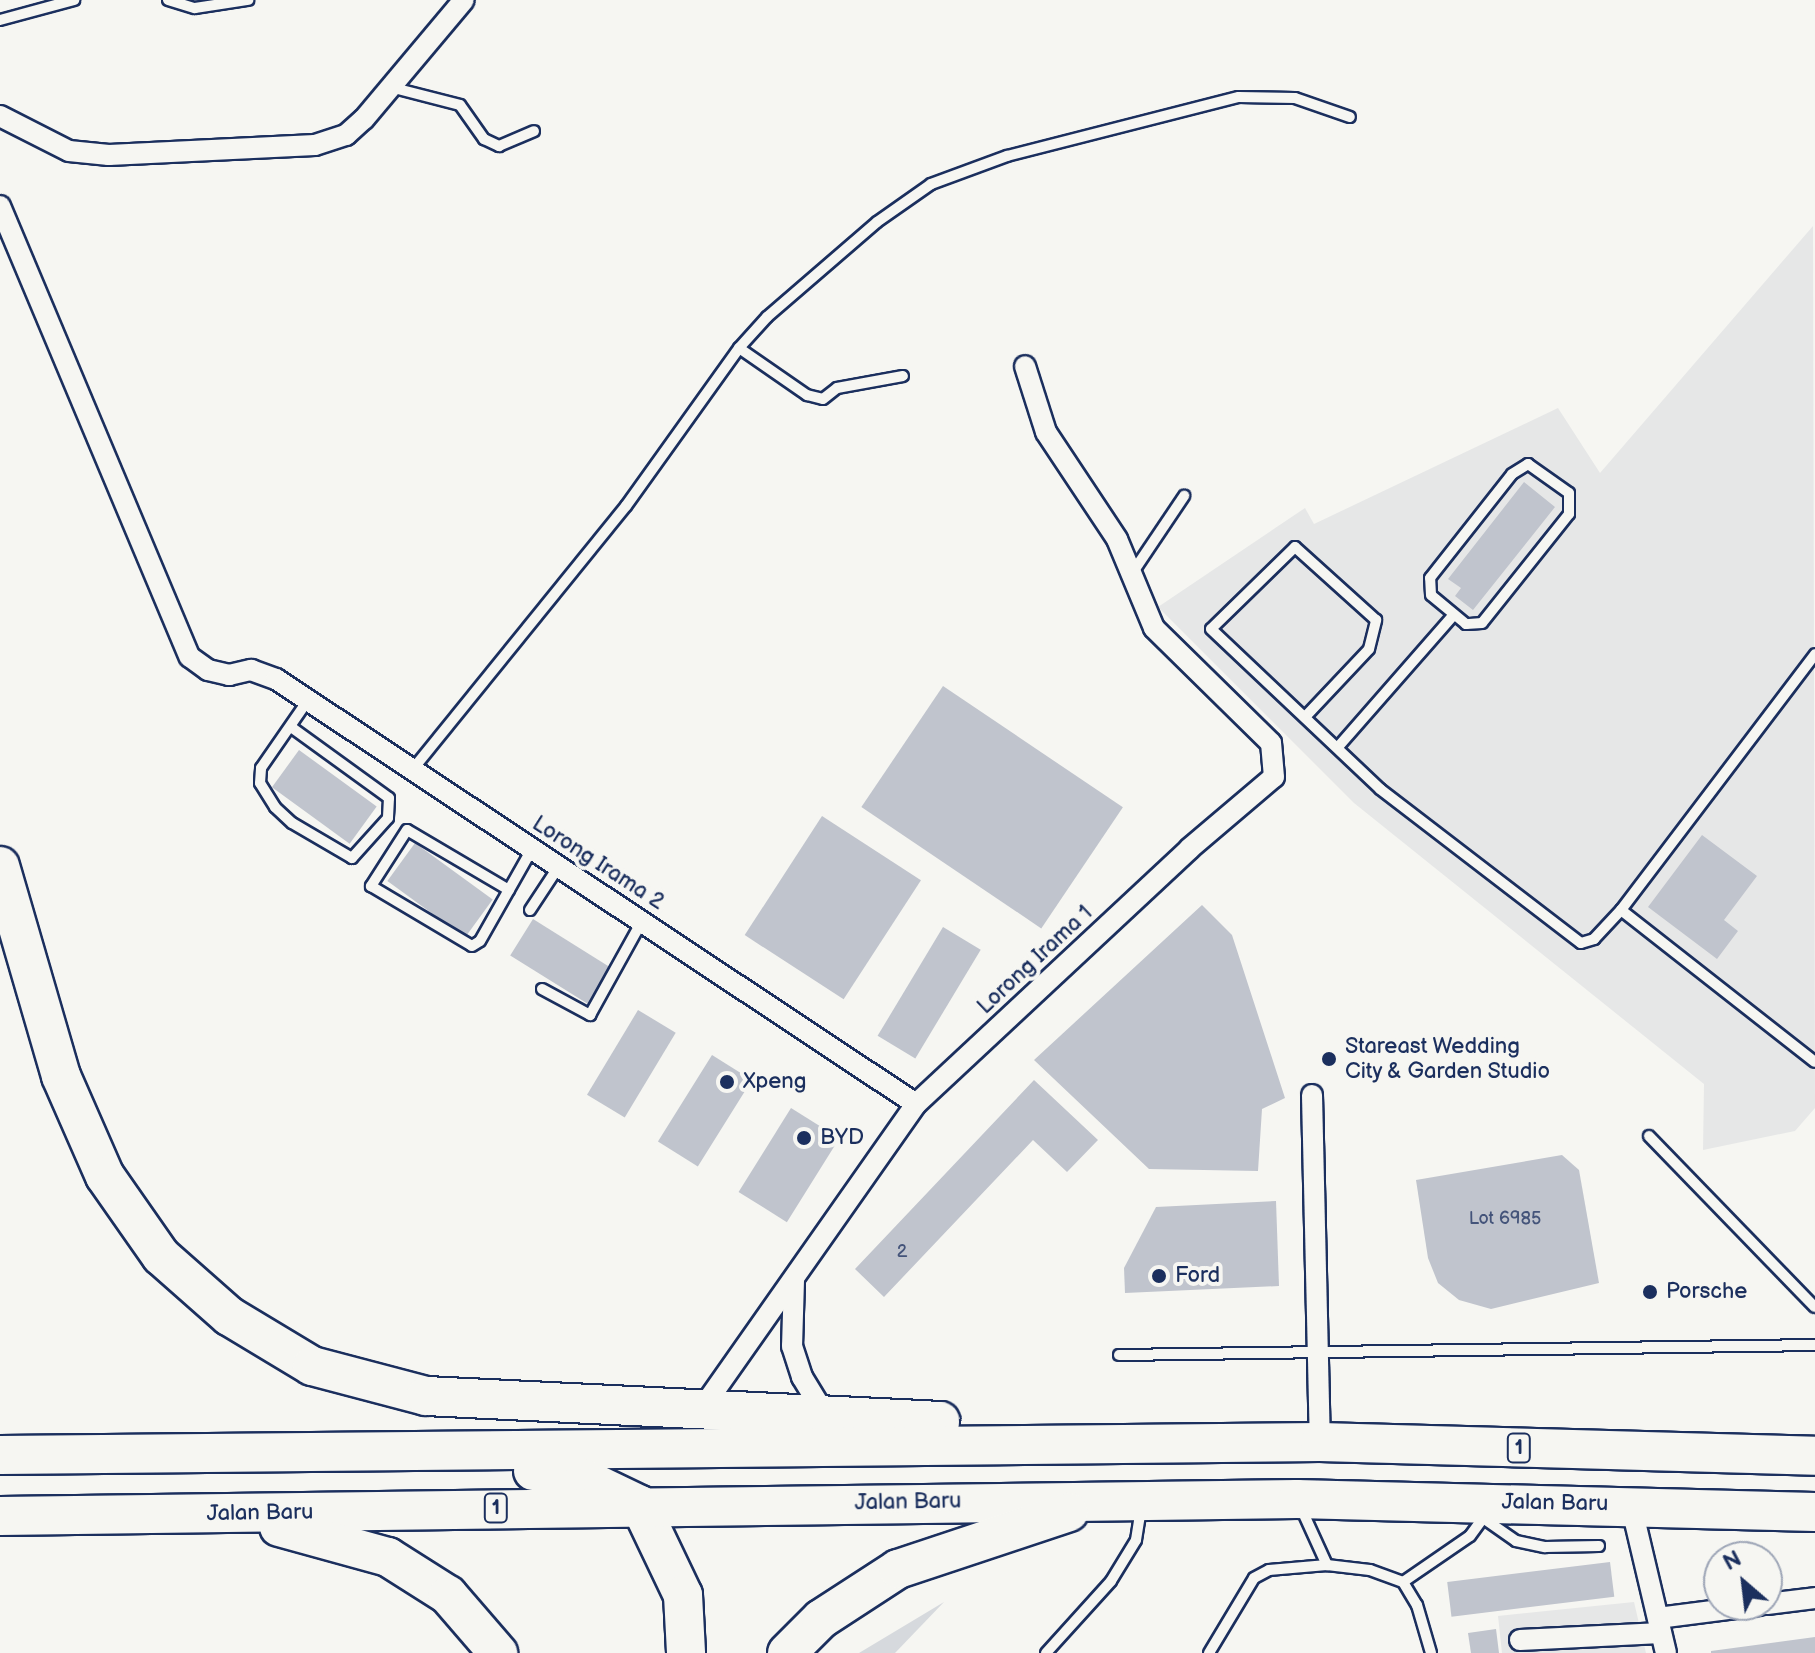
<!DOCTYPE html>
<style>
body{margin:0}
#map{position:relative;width:1815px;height:1653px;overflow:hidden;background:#f6f6f2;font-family:"Balsamiq Sans",sans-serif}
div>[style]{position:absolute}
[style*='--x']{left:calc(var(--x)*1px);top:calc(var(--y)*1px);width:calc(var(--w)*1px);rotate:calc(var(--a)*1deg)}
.built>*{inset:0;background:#e6e7e7}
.green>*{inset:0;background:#d6d9dd}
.building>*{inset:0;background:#c0c4cd;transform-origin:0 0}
.roads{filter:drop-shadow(2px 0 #1b2f5e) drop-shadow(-2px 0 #1b2f5e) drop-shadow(0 2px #1b2f5e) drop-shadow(0 -2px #1b2f5e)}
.lane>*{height:10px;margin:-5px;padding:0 5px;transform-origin:5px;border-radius:5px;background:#f6f6f2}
.street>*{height:20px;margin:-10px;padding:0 10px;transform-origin:10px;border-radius:10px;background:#f6f6f2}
.highway>*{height:38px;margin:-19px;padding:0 19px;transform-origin:19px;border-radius:19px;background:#f6f6f2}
.dots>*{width:22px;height:22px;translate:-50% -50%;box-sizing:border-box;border:4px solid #f6f6f2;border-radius:50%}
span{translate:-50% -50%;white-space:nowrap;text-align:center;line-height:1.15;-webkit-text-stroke:8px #f6f6f2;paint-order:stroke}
.number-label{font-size:18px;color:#44547a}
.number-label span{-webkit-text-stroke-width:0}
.shield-label span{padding:2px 6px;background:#f6f6f2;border:2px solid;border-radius:6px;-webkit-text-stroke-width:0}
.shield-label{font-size:20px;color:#1b2f5e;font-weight:700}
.street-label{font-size:22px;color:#1b2f5e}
.poi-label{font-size:22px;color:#1b2f5e}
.left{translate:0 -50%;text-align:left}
.north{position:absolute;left:1703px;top:1541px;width:80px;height:80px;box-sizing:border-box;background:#f6f6f2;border:2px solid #9ea6b7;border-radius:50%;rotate:332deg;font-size:22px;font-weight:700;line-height:32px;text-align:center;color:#1b2f5e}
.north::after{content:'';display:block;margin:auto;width:28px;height:36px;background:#1b2f5e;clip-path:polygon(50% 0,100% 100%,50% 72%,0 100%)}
</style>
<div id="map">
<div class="built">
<div style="clip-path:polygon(1813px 226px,1815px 1108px,1795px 1131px,1703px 1150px,1704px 1084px,1354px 803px,1158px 607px,1305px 508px,1314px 524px,1558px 408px,1600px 473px)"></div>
<div style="clip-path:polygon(1634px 1602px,1646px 1653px,1502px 1653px,1498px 1616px)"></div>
</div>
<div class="green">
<div style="clip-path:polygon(944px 1602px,895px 1653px,859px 1653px)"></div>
</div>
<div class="building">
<div style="clip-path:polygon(1524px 482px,1555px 507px,1473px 610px,1455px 596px,1461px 588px,1448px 579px)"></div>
<div style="left:943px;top:686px;width:217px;height:146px;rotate:34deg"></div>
<div style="left:299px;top:750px;width:96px;height:46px;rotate:36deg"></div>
<div style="left:822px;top:816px;width:118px;height:142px;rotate:33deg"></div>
<div style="clip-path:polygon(1702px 835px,1757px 876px,1724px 920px,1738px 931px,1717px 959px,1648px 907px)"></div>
<div style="left:415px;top:843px;width:96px;height:47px;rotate:36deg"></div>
<div style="clip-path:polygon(1202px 905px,1232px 935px,1285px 1098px,1262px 1109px,1258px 1171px,1149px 1169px,1034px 1060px)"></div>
<div style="left:533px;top:919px;width:97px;height:43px;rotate:32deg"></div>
<div style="left:943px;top:927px;width:44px;height:127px;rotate:31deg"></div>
<div style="left:638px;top:1010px;width:44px;height:99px;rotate:31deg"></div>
<div style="left:712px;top:1055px;width:47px;height:102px;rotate:32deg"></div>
<div style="clip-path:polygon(1034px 1080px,1098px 1140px,1067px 1172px,1033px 1140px,884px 1297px,855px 1269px)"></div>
<div style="left:791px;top:1108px;width:57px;height:99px;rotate:32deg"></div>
<div style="clip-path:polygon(1562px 1155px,1579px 1170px,1599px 1283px,1491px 1309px,1459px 1300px,1438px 1283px,1428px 1258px,1416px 1180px)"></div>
<div style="clip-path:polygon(1276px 1201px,1279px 1286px,1125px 1293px,1124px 1268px,1156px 1207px)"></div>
<div style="left:1610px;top:1562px;width:35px;height:164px;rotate:83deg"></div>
<div style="clip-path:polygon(1496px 1629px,1499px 1653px,1471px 1653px,1468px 1633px)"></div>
<div style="clip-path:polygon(1815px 1637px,1815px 1653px,1711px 1653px,1711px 1651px)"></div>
</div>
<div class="roads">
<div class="lane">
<div style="--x:168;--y:0;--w:28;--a:17"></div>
<div style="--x:195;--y:8;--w:54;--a:-8.6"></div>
<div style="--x:0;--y:20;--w:77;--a:-15.1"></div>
<div style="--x:390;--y:87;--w:72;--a:14.4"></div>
<div style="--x:460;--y:105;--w:42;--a:54.8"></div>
<div style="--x:484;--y:139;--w:17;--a:25"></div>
<div style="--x:499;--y:146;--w:38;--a:-23"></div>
<div style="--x:739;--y:348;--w:83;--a:34.7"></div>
<div style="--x:807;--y:395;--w:16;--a:14"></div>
<div style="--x:823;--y:399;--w:18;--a:-38"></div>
<div style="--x:837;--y:388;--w:67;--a:-10.3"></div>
<div style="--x:1528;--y:464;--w:50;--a:35.3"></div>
<div style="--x:1569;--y:493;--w:21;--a:90"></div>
<div style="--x:1569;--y:514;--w:139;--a:128.6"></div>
<div style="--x:1482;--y:623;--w:16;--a:176"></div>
<div style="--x:1466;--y:624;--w:45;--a:-140.4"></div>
<div style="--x:1431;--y:595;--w:17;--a:-93"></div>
<div style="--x:1430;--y:578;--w:132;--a:-51.7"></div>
<div style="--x:1512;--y:474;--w:19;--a:-32"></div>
<div style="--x:1133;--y:572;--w:92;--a:-56.1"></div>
<div style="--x:1305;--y:717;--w:93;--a:-46.7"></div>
<div style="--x:1369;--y:649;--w:30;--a:-76"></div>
<div style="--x:1376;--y:620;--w:109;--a:-138"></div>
<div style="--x:1295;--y:547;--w:117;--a:135.7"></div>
<div style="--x:1211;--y:629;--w:233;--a:43.4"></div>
<div style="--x:1380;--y:789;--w:253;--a:37.5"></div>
<div style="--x:1581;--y:943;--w:14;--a:-17"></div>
<div style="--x:1594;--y:939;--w:40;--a:-47"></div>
<div style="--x:1621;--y:910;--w:321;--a:-52.8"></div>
<div style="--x:291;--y:727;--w:121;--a:35.9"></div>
<div style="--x:389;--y:798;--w:20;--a:93"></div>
<div style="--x:388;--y:818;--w:54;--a:132"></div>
<div style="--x:352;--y:858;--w:69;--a:-149.7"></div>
<div style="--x:292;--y:823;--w:23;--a:-137"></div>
<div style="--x:275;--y:807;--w:28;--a:-122"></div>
<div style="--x:260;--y:783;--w:15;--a:-86"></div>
<div style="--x:261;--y:768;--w:83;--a:-55.3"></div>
<div style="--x:1338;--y:747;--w:173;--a:-48.8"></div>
<div style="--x:413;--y:769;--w:338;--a:-51"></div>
<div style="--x:626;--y:506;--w:194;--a:-54.4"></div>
<div style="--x:739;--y:348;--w:42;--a:-47.9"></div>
<div style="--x:767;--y:317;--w:145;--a:-40.8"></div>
<div style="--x:877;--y:222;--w:66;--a:-35.1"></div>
<div style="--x:931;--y:184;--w:81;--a:-20.2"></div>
<div style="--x:1007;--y:156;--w:239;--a:-14.3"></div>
<div style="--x:1239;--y:97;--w:56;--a:1"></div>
<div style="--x:1295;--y:98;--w:58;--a:19.1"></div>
<div style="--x:509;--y:890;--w:118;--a:-149.5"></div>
<div style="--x:407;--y:830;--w:67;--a:122.7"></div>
<div style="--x:371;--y:886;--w:117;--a:30.7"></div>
<div style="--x:472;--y:946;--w:9;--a:-32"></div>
<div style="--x:480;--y:941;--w:106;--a:-60.5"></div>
<div style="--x:530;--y:910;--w:53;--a:-56.6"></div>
<div style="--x:1621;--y:910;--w:246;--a:38.1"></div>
<div style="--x:542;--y:989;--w:55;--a:28.4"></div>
<div style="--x:590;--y:1015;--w:107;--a:-61"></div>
<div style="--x:1649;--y:1136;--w:238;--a:45.9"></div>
<div style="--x:1119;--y:1355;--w:696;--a:-0.82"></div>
<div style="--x:1301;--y:1508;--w:63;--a:65.5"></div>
<div style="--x:1327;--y:1565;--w:43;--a:6.6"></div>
<div style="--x:1370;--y:1570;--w:35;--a:20"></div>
<div style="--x:1403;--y:1582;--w:27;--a:59"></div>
<div style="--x:1417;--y:1605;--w:50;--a:73.7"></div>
<div style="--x:1485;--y:1514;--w:4;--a:117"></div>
<div style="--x:1483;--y:1518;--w:40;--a:34.9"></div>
<div style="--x:1516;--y:1541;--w:30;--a:12"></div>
<div style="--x:1545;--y:1547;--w:54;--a:-1.1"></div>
<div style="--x:1403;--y:1582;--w:81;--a:-34.5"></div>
<div style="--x:1470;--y:1536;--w:22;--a:-54"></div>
<div style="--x:1046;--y:1653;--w:97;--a:-47.9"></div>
<div style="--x:1111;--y:1581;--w:48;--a:-58.6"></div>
<div style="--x:1136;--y:1540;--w:32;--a:-81"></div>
<div style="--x:1209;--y:1653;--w:87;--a:-59"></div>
<div style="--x:1254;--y:1578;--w:17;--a:-28"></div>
<div style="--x:1269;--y:1570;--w:58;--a:-4.9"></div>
</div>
<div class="street">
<div style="--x:0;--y:116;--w:77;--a:26.9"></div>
<div style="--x:69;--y:151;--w:40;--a:5.7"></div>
<div style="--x:109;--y:155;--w:206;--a:-2.8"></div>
<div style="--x:315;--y:145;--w:33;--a:-18"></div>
<div style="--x:346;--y:135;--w:24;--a:-42"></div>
<div style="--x:364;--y:119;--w:155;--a:-50"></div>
<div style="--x:0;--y:206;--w:489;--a:67.2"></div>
<div style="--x:190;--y:657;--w:22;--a:36"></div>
<div style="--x:208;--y:670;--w:22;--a:13"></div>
<div style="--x:229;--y:675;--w:23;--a:-13"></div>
<div style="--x:251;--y:670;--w:27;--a:20"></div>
<div style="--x:276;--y:679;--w:768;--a:33.59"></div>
<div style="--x:1312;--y:1095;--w:347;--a:88.7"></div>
<div style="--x:794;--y:1280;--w:66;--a:91.7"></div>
<div style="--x:792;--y:1346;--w:33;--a:72"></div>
<div style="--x:802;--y:1377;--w:48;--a:58.6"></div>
<div style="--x:701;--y:1410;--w:374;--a:-54.9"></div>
<div style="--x:916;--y:1104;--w:374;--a:-43"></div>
<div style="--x:1189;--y:849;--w:111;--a:-40.3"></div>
<div style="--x:1274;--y:777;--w:34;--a:-95"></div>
<div style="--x:1271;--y:743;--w:164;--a:-135.5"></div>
<div style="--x:1154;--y:628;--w:96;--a:-112.6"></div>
<div style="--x:1117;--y:539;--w:128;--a:-123.6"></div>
<div style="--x:1046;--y:432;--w:69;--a:-107.7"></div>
<div style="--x:1631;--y:1505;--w:152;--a:76.7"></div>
<div style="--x:1767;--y:1604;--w:48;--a:-7.1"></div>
<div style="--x:1658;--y:1618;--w:102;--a:-7.3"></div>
<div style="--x:1520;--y:1640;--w:141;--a:-2.8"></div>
</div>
<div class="highway">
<div style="--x:0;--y:866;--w:219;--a:73.8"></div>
<div style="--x:61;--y:1076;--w:109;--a:66.3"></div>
<div style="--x:105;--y:1176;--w:98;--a:55"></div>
<div style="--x:161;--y:1256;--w:91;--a:41.4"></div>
<div style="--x:229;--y:1316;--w:97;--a:31.1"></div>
<div style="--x:312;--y:1366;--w:118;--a:14.7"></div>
<div style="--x:426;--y:1396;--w:515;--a:2.78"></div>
<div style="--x:0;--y:1455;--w:1320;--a:-0.56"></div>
<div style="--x:1320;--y:1442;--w:495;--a:1.6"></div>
<div style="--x:533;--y:1471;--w:51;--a:7.8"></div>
<div style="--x:584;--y:1478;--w:62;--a:25.7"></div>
<div style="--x:640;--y:1505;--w:100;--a:64.5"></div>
<div style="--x:683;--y:1595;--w:58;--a:87"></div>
<div style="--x:0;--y:1516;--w:1297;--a:-0.75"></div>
<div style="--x:1297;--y:1499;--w:518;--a:1.44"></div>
<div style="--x:279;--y:1527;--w:113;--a:15.4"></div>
<div style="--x:388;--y:1557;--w:71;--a:32.3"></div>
<div style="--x:448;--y:1595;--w:77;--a:49.2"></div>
<div style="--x:787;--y:1653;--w:48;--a:-45"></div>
<div style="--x:821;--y:1619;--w:92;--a:-33"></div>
<div style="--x:898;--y:1569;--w:180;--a:-18.4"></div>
</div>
</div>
<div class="dots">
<div style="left:1329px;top:1059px;background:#1b2f5e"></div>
<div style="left:727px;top:1082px;background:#1b2f5e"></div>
<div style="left:804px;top:1138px;background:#1b2f5e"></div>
<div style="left:1159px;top:1276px;background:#1b2f5e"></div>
<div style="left:1650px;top:1292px;background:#1b2f5e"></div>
</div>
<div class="number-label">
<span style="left:1505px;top:1219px">Lot 6985</span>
<span style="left:902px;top:1252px">2</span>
</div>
<div class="shield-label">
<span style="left:1519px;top:1448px">1</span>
<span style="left:496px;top:1508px">1</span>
</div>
<div class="street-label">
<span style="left:598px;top:863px;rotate:33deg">Lorong Irama 2</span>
<span style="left:1035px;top:960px;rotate:-43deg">Lorong Irama 1</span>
<span style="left:908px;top:1502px;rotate:-1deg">Jalan Baru</span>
<span style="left:1555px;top:1503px;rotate:1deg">Jalan Baru</span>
<span style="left:260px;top:1513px;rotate:-1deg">Jalan Baru</span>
</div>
<div class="poi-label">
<span class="left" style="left:1345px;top:1059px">Stareast Wedding<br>City &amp; Garden Studio</span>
<span class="left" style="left:743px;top:1082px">Xpeng</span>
<span class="left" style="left:820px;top:1138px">BYD</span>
<span class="left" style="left:1175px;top:1276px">Ford</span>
<span class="left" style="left:1666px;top:1292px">Porsche</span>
</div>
<div class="north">N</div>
</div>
